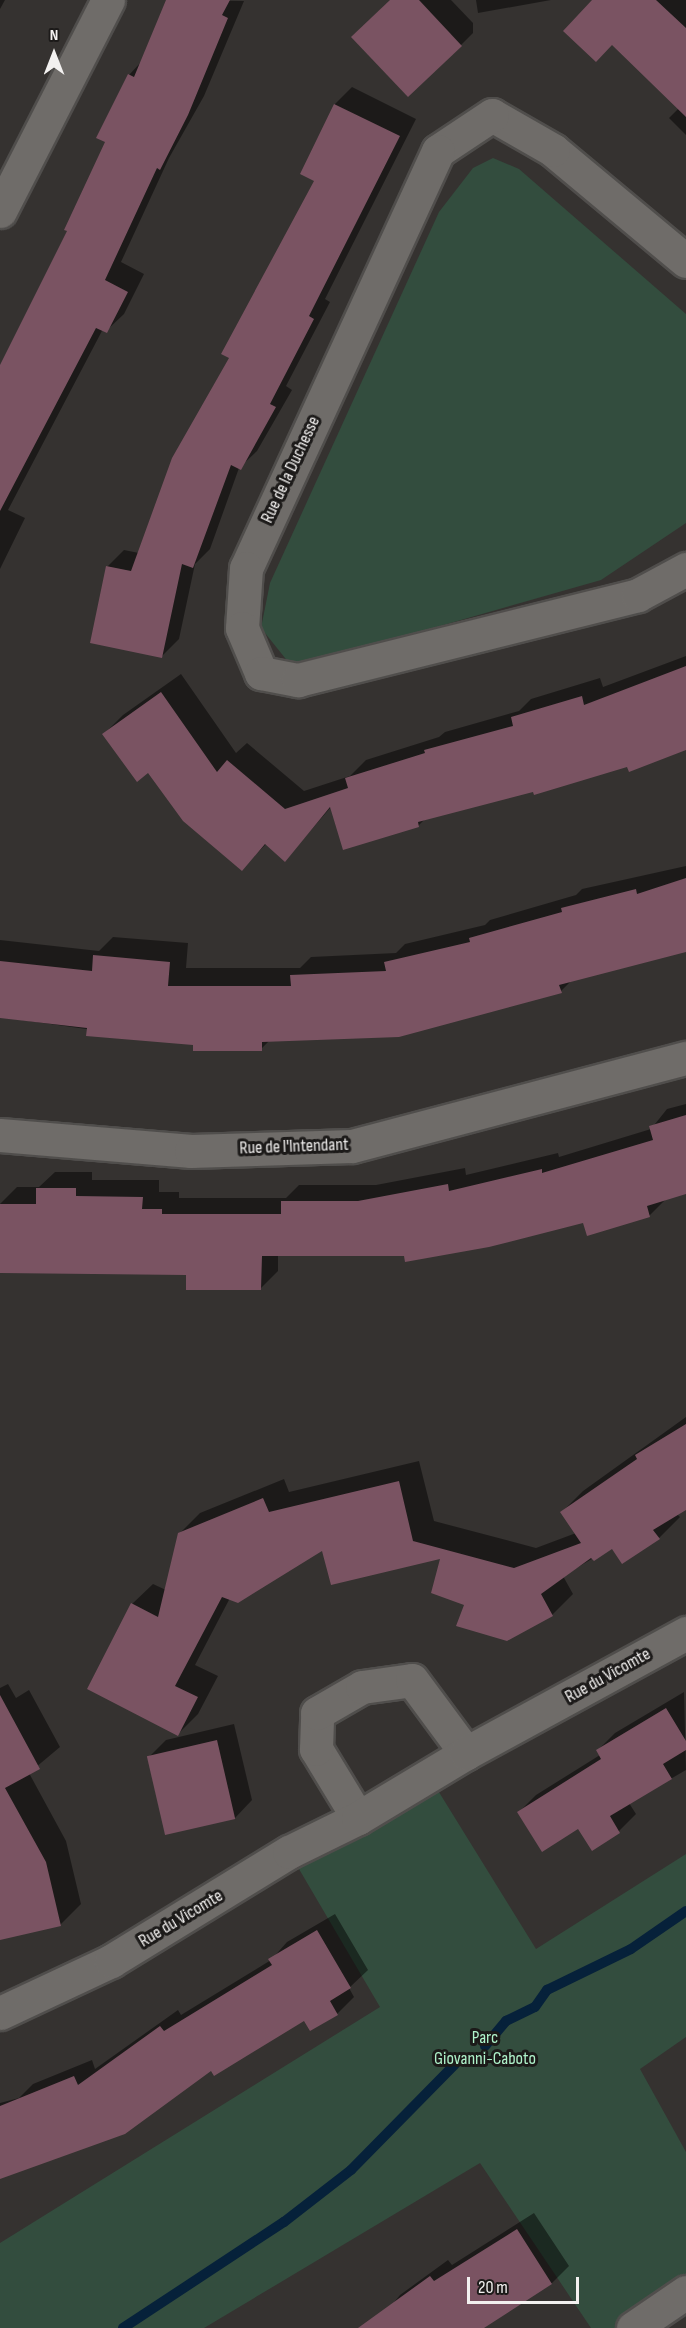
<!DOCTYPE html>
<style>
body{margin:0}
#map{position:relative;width:686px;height:2328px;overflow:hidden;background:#353230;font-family:"Sofia Sans Condensed",sans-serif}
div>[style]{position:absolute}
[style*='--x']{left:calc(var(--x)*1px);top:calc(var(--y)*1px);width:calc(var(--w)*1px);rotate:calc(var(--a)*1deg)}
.green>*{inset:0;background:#334d3e}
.shadow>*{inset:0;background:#0007}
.stream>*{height:10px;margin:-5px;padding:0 5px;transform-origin:5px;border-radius:5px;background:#06213a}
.building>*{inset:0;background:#7a5362;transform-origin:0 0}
.roads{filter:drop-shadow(2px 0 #504e4c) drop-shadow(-2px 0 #504e4c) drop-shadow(0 2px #504e4c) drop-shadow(0 -2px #504e4c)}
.minor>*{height:33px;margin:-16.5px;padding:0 16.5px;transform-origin:16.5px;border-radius:16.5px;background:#6f6c69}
span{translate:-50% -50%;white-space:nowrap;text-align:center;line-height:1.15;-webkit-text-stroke:6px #1c1a19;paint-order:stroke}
.street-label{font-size:18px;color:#f3f1f0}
.park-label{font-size:18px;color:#aff2ca}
.north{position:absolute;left:24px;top:24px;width:60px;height:60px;-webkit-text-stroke:4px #1c1a19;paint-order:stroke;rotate:0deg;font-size:16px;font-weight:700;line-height:24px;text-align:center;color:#f3f1f0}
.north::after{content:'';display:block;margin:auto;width:21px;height:27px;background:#f3f1f0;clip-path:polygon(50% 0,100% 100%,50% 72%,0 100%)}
.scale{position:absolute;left:467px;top:2277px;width:112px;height:27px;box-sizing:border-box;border:3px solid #f3f1f0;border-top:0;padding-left:8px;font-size:18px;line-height:21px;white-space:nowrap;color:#f3f1f0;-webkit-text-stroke:4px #1c1a19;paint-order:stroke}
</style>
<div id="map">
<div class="green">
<div style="clip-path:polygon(493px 158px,519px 169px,686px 314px,686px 523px,601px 580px,293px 668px,261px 628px,270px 583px,439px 212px,473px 168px)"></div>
<div style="clip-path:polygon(429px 1776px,536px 1949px,686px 1854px,686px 2037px,640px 2069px,686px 2152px,686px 2292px,633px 2328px,591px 2328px,480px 2163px,204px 2328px,0 2328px,0 2243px,380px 2007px,289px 1852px)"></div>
</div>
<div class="shadow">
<div style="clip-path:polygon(0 0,5px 0,0 9px)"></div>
<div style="clip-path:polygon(168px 0,244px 1px,204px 96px,169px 158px,121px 262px,144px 274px,124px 314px,106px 331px,103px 329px,8px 510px,25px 518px,0 569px,0 367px,69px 230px,107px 141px,129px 75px,142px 61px)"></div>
<div style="clip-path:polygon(392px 0,451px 0,473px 23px,473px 33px,455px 51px)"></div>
<div style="clip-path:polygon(476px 0,551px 0,478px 13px)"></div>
<div style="clip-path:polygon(594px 0,686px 0,686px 135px,669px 118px,679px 108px)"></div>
<div style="clip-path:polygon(352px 87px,416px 119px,325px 299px,330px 302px,286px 386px,292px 390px,257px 451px,239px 468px,210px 549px,195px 564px,179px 639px,162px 656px,107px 567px,124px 550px,139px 553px,316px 181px,302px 174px,335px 104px)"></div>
<div style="clip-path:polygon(686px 656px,686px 748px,426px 818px,418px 826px,331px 807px,285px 860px,266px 844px,242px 869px,148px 771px,104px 734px,123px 715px,181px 674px,236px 753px,247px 743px,304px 791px,350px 776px,366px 760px,439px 737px,445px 732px,519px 711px,531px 699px,600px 678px,603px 687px)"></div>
<div style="clip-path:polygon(686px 866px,686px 950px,572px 980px,561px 991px,270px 1040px,261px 1049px,194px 1044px,0 1017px,0 940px,99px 951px,113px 937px,188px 943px,186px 968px,300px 968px,311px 957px,396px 953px,405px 944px,485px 925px,490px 920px,576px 895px,582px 889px)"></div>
<div style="clip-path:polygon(686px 1104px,686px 1192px,667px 1198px,650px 1215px,584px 1222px,405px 1255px,278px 1255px,278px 1271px,261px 1288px,188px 1274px,0 1272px,0 1204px,17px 1187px,39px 1187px,55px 1172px,92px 1172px,92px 1180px,159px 1180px,159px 1192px,179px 1192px,179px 1198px,286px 1198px,299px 1185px,376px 1185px,465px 1168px,466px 1175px,558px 1153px,559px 1157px,651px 1129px,667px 1109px)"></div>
<div style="clip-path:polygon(686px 1417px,686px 1508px,677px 1514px,680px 1517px,659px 1538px,612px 1547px,563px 1576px,573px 1594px,552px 1615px,507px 1640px,442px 1557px,323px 1549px,230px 1598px,195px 1665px,218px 1676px,198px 1714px,178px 1734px,132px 1604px,153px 1584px,166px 1590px,179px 1534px,200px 1513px,284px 1479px,289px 1492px,419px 1461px,434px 1521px,536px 1548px,576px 1533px,562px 1512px,583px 1491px)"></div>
<div style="clip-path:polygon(8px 1684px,16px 1698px,29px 1690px,60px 1747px,29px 1773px,66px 1841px,81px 1904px,60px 1925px,0 1938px,0 1688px)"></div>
<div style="clip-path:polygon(684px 1692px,686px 1770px,629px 1803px,636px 1814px,619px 1831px,592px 1849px,579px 1827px,519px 1812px,536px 1795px,600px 1755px,598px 1750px,615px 1733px)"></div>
<div style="clip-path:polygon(234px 1724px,252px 1800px,235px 1818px,149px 1757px,166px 1740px)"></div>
<div style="clip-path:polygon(335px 1914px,368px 1970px,349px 1988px,354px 1997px,337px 2014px,311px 2029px,305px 2019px,211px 2069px,125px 2132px,0 2177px,0 2103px,19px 2098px,33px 2084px,92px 2060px,95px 2069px,178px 2010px,181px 2015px,271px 1960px,287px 1942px)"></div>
<div style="clip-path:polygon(534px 2213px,569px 2266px,552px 2283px,501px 2315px,470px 2328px,373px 2328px,400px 2295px,448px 2260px,452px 2265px)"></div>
</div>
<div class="stream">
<div style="--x:485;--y:2046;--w:33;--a:-50"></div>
<div style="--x:506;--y:2021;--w:32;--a:-26"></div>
<div style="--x:535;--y:2007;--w:21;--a:-55"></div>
<div style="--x:547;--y:1990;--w:93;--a:-26"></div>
<div style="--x:631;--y:1949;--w:67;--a:-34.6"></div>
<div style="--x:123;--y:2328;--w:193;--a:-33.4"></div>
<div style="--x:284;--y:2222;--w:85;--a:-37.8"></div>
<div style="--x:351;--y:2170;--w:148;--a:-45.5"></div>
</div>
<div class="building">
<div style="clip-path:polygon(166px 0,230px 0,222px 15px,228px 18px,188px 115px,160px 170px,157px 168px,105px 280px,128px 292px,107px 333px,96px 328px,0 511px,0 365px,67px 231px,64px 230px,105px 142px,96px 138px,128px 74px,134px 77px)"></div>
<div style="clip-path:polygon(390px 0,419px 0,462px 46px,408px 97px,351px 37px)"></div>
<div style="clip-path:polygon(592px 0,656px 0,686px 28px,686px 117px,612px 45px,596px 62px,563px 31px)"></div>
<div style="clip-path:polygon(334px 104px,400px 136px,309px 316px,314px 319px,270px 404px,276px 407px,241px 470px,231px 465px,193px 568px,182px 564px,162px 658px,90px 643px,106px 566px,131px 571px,172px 458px,229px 358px,221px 354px,314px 181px,300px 174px)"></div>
<div style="clip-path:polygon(686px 666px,686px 750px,629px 772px,627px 767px,534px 795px,533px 792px,418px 822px,419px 827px,343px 850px,330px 807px,285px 862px,265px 844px,242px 871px,183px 821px,148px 773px,137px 782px,102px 734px,161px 692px,217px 772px,227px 760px,285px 809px,348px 788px,345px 778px,425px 753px,424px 750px,513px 726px,511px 717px,582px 696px,584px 705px)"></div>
<div style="clip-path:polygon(686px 878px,686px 952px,559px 985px,562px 993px,399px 1037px,262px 1042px,262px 1051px,193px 1051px,193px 1045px,86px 1036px,87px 1028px,0 1018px,0 961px,92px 971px,93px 955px,170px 962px,168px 986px,291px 986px,290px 975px,386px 971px,384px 962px,470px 942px,469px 938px,562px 912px,561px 908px,636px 889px,637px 894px)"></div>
<div style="clip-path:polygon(686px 1115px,686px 1194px,647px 1206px,650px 1217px,587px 1236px,583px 1223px,489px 1247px,405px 1262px,404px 1256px,262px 1256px,261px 1290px,186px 1290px,186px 1275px,0 1273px,0 1204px,36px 1204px,36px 1188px,76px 1188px,76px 1196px,143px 1197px,142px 1209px,162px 1209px,162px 1214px,281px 1214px,281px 1201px,358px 1201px,448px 1184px,449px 1191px,542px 1169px,542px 1173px,653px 1140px,649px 1126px)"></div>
<div style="clip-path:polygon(686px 1424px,686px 1510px,653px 1530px,660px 1539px,622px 1564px,612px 1549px,594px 1561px,591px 1558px,541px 1594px,553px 1616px,507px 1641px,456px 1626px,464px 1605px,431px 1593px,440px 1559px,331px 1585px,322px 1551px,238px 1603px,222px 1597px,175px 1686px,198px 1697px,178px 1736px,87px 1689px,131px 1603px,158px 1617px,178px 1533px,263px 1498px,269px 1512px,399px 1481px,413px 1541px,514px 1568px,581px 1543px,560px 1512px,637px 1459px,635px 1455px)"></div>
<div style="clip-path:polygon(0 1695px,40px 1769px,5px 1788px,46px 1862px,61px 1926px,0 1940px)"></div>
<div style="clip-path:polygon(666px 1708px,686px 1741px,686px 1750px,663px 1764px,672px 1779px,610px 1816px,620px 1833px,592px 1851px,578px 1829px,542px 1852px,517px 1812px,601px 1759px,596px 1750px)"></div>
<div style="left:217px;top:1740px;width:81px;height:72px;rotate:77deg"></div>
<div style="clip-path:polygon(317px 1930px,351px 1988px,330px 2001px,338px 2015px,310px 2031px,304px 2021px,214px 2076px,211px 2071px,125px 2134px,0 2179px,0 2106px,74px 2076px,78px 2085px,160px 2026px,164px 2031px,272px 1965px,268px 1959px)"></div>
<div style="clip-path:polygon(517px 2229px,552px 2284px,484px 2328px,358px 2328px,430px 2276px,434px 2281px)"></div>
</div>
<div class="roads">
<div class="minor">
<div style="--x:0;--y:211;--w:237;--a:-62.9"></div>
<div style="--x:686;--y:261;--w:173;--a:-140.2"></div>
<div style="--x:553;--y:150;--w:70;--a:-150.2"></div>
<div style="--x:492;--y:115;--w:65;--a:146.3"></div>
<div style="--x:438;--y:151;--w:459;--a:114.7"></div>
<div style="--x:246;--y:568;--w:60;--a:93.8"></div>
<div style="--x:242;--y:628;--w:49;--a:67.1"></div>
<div style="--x:261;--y:673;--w:38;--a:11"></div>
<div style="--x:298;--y:680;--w:350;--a:-14"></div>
<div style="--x:638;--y:595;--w:55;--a:-28.4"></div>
<div style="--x:0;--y:1135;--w:192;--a:4.8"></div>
<div style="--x:191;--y:1151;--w:161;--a:-1.8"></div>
<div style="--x:352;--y:1146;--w:345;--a:-14.8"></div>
<div style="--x:358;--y:1818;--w:81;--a:-121.3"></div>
<div style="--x:316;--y:1749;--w:36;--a:-88"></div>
<div style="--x:317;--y:1713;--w:52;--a:-30"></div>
<div style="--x:362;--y:1687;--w:50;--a:-8"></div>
<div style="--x:412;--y:1680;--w:91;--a:53.5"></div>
<div style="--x:0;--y:2013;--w:123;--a:-25.1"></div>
<div style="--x:111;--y:1961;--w:209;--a:-31.5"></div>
<div style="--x:289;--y:1852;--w:77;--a:-26.2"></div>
<div style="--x:358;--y:1818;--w:126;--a:-31"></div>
<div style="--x:466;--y:1753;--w:251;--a:-28.6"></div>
<div style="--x:633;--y:2328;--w:64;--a:-34.2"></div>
</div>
</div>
<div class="street-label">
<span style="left:291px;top:470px;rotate:-65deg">Rue de la Duchesse</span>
<span style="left:294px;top:1147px;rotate:-2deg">Rue de l'Intendant</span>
<span style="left:608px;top:1676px;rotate:-29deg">Rue du Vicomte</span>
<span style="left:181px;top:1919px;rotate:-31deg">Rue du Vicomte</span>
</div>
<div class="park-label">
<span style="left:485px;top:2049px">Parc<br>Giovanni-Caboto</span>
</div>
<div class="north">N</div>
<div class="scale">20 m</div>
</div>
